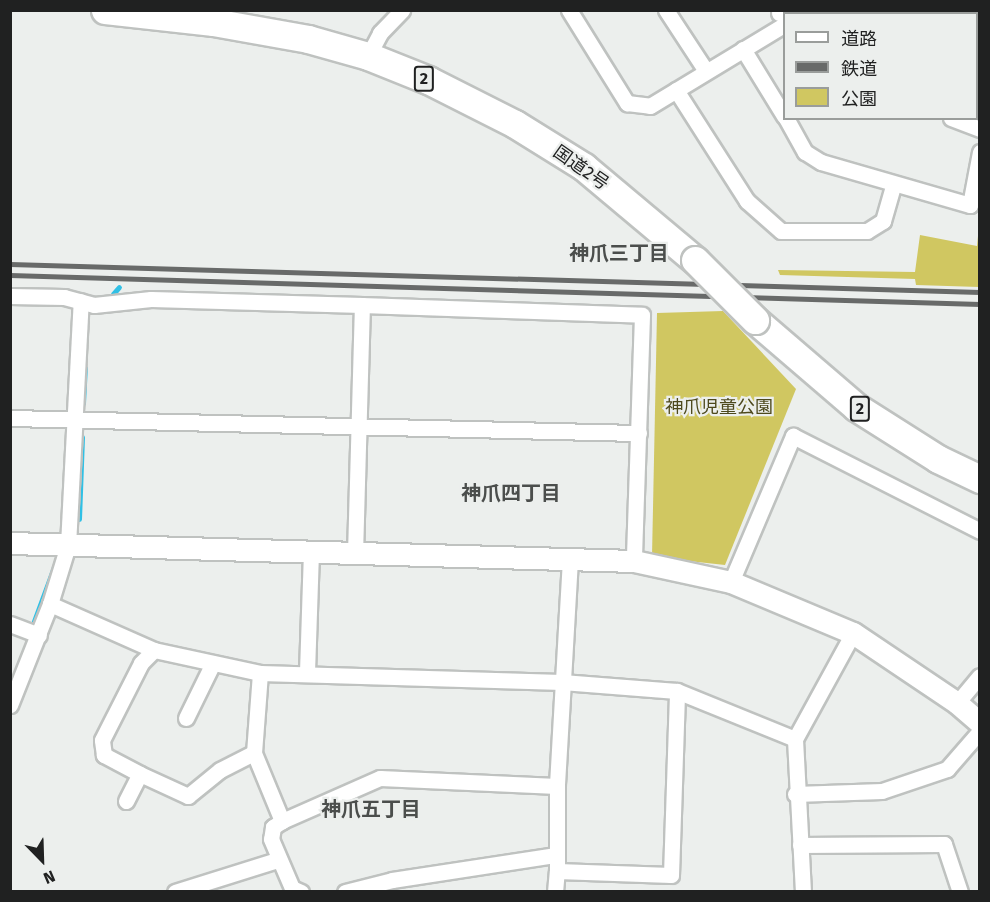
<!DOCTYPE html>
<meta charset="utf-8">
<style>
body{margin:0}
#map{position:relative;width:990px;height:902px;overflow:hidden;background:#ecefed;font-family:"Fira Sans","Noto Sans JP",sans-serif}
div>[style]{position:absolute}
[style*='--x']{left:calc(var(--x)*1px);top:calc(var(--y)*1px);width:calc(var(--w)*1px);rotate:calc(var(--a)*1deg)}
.green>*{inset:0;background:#d0c761}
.stream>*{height:5px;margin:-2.5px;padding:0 2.5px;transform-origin:2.5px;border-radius:2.5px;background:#30c0e5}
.roads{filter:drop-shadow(2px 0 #bfc2c0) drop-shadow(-2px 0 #bfc2c0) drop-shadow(0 2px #bfc2c0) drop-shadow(0 -2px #bfc2c0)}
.street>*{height:15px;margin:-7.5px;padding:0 7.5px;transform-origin:7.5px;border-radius:7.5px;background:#fff}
.secondary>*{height:21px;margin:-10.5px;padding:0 10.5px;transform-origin:10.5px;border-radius:10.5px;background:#fff}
.highway>*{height:27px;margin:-13.5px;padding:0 13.5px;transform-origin:13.5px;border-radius:13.5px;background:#fff}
.rail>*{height:4.5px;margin:-2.25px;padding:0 2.25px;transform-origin:2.25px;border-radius:2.25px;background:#686a69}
.bridges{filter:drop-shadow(2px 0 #bfc2c0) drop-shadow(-2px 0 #bfc2c0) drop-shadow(0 2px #bfc2c0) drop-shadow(0 -2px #bfc2c0)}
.highway-bridge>*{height:27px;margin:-13.5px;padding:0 13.5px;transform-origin:13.5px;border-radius:13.5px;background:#fff}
span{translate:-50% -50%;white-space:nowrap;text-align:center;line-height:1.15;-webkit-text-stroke:4.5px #ecefed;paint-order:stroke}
.shield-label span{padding:2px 4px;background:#ecefed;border:2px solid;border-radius:4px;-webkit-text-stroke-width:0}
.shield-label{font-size:16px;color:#202121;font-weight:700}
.street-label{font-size:18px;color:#202121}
.park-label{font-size:18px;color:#4d491d}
.neighbourhood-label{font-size:20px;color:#4b4e4c;font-weight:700}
.frame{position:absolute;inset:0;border:12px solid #202121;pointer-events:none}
.legend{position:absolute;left:783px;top:12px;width:195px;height:108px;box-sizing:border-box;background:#ecefed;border:2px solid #9a9d9b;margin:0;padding:8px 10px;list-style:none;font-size:18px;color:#202121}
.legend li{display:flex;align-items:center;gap:12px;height:30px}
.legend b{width:30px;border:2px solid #9a9d9b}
.north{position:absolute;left:12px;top:830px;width:60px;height:60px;-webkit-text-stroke:4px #ecefed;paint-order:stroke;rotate:157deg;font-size:16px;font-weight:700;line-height:24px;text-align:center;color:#202121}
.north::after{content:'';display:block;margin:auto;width:21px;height:27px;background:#202121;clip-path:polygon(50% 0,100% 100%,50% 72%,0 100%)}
</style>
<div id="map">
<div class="green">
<div style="clip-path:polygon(979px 226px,979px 287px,916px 285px,915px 279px,780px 275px,778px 270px,915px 272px,920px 235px,977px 246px)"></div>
<div style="clip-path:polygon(723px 311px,796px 389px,725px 565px,652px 557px,657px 313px)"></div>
</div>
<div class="stream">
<div style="--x:113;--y:294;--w:9;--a:-49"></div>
<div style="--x:83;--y:403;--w:35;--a:-87"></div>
<div style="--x:79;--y:519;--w:82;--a:-87.9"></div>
<div style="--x:34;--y:621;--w:58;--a:-69.7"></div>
</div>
<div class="roads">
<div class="street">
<div style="--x:569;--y:10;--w:110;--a:58.1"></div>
<div style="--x:627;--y:103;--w:23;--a:7"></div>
<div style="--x:650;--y:106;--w:157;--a:-31.2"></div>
<div style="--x:666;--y:10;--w:73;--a:56.7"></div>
<div style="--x:865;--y:10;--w:4;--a:63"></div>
<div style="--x:966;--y:10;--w:4;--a:76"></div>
<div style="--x:779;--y:13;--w:5;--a:-37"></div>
<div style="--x:976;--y:26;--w:4;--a:14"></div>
<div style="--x:743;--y:49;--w:79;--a:58.5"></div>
<div style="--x:368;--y:56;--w:26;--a:-62"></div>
<div style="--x:380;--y:33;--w:32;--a:-46"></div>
<div style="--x:676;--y:90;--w:132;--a:57.4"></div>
<div style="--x:747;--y:201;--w:45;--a:41.4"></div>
<div style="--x:781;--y:231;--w:86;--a:0"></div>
<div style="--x:867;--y:231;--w:19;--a:-32"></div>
<div style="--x:883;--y:221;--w:36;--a:-74"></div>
<div style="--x:786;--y:118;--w:39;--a:61"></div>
<div style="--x:805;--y:152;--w:19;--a:32"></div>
<div style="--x:821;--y:162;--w:155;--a:16.1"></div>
<div style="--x:970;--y:205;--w:54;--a:-79.3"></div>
<div style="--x:951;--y:118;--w:31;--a:21"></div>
<div style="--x:10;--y:296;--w:54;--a:1.1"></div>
<div style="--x:64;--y:297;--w:31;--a:15"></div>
<div style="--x:94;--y:305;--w:57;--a:-6"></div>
<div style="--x:151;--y:299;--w:211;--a:1.6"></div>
<div style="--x:10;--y:418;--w:629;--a:1.37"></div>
<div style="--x:355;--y:554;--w:249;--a:-88.4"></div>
<div style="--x:362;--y:305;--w:280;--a:2"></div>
<div style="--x:642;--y:315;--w:246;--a:91.9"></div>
<div style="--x:570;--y:559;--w:227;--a:93.3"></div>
<div style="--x:557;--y:786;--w:85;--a:90"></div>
<div style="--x:557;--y:871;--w:114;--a:2"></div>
<div style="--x:671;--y:875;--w:184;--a:-88.1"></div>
<div style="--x:731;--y:582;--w:159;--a:-67"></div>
<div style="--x:793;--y:436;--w:210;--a:26.9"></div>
<div style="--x:50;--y:604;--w:114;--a:23.9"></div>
<div style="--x:154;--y:650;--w:108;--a:12.2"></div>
<div style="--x:260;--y:673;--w:302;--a:1.7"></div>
<div style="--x:562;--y:682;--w:115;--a:4.5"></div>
<div style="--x:677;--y:691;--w:127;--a:22.1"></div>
<div style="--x:10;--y:624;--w:31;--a:21"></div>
<div style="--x:307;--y:672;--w:120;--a:-88.1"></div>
<div style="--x:260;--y:673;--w:80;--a:94.3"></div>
<div style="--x:254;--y:753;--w:74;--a:67.6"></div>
<div style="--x:282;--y:821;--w:107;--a:-23.7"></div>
<div style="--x:380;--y:778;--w:177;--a:2.6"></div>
<div style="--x:957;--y:703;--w:35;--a:-50"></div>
<div style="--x:10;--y:705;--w:109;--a:-68.4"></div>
<div style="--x:50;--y:604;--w:62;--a:-73"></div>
<div style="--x:68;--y:545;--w:244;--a:-87"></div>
<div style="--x:186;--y:718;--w:61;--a:-63.9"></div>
<div style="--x:140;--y:774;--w:41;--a:-152.2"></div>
<div style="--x:104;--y:755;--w:15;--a:-98"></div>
<div style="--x:102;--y:740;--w:86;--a:-63.1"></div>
<div style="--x:141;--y:663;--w:18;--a:-45"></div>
<div style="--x:795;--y:794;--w:87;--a:-2"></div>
<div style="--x:882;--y:791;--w:69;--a:-18.7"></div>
<div style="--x:947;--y:769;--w:50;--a:-49"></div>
<div style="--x:126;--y:801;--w:30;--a:-63"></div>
<div style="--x:140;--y:774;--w:53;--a:24.6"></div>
<div style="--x:188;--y:796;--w:41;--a:-39.1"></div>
<div style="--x:220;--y:770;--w:38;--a:-27"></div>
<div style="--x:282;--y:821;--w:11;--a:146"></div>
<div style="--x:273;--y:827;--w:12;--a:99"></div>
<div style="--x:271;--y:839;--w:53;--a:66.8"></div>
<div style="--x:292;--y:888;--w:10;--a:24"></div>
<div style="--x:800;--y:845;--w:144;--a:-0.4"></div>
<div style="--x:944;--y:844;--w:51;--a:71.6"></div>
<div style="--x:175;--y:892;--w:107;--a:-17.4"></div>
<div style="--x:345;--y:892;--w:49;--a:-14.3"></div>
<div style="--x:392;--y:880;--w:166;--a:-8.7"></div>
<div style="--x:555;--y:892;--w:21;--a:-85"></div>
<div style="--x:803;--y:892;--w:153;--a:-93"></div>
<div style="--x:795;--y:739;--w:121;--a:-61.3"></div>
</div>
<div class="secondary">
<div style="--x:10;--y:543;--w:624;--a:1.65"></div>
<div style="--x:634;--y:561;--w:99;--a:12.2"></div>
<div style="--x:731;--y:582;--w:132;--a:22.7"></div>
<div style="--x:853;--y:633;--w:125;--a:33.9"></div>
<div style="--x:957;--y:703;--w:30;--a:41"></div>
</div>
<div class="highway">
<div style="--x:105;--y:10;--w:109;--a:6.3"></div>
<div style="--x:213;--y:22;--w:97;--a:10.1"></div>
<div style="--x:308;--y:39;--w:62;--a:15.8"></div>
<div style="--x:368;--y:56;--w:65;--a:21.8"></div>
<div style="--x:428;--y:80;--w:97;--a:26.8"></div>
<div style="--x:515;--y:124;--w:81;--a:31.9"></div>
<div style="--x:584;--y:167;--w:145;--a:40"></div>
<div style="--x:755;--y:320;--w:133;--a:40.7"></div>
<div style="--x:856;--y:407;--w:97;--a:32.4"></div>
<div style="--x:938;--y:459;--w:47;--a:25.5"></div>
</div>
</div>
<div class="rail">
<div style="--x:10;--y:264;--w:970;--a:1.65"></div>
<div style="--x:10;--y:275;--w:970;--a:1.71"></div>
</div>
<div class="bridges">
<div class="highway-bridge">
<div style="--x:695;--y:260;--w:85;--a:45"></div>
</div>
</div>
<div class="shield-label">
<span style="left:424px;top:79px">2</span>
<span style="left:860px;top:409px">2</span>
</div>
<div class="street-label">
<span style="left:581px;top:168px;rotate:35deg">国道2号</span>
</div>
<div class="park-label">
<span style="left:719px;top:407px">神爪児童公園</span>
</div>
<div class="neighbourhood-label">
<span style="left:619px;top:253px">神爪三丁目</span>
<span style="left:511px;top:493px">神爪四丁目</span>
<span style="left:371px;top:809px">神爪五丁目</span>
</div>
<div class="frame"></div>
<ul class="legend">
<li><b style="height:8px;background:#fff"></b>道路</li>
<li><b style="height:8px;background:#686a69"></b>鉄道</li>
<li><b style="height:16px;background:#d0c761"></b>公園</li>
</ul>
<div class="north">N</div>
</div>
